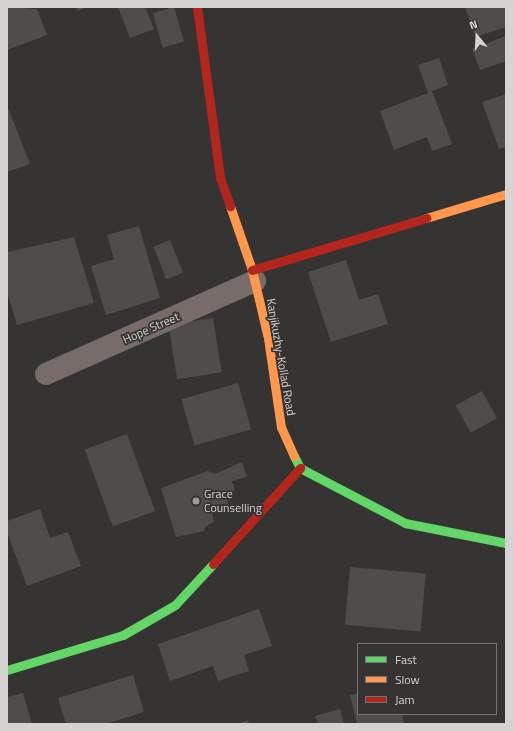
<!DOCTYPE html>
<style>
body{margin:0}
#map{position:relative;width:513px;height:731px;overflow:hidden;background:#363433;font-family:"Titillium Web",sans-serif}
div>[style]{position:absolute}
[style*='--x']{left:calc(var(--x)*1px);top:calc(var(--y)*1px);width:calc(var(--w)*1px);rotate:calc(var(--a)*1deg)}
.building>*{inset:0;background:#4e4d4c;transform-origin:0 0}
.street>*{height:22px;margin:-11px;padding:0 11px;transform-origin:11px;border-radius:11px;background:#776c69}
.fast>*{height:9px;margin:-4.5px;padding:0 4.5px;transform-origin:4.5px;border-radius:4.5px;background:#63d668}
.slow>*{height:9px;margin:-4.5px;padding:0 4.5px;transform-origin:4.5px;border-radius:4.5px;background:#ff974d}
.jam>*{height:9px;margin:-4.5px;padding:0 4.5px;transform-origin:4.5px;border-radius:4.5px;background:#b3261e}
.dots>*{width:11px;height:11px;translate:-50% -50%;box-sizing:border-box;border:2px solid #373332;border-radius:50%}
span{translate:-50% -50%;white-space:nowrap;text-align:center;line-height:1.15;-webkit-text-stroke:3.5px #373332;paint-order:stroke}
.street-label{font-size:12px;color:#d5d2d2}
.poi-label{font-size:12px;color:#d5d2d2}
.left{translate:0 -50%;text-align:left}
.frame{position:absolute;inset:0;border:8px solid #d5d2d2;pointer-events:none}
.legend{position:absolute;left:357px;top:643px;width:140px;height:72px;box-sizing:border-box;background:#373332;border:1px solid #767372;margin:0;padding:5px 7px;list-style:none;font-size:12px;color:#d5d2d2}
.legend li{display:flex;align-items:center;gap:8px;height:20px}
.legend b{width:20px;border:1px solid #767372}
.north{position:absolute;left:457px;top:16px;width:40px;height:40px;-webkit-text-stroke:3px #373332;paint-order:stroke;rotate:342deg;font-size:11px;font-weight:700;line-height:16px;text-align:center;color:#d5d2d2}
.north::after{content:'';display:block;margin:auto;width:14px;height:18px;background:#d5d2d2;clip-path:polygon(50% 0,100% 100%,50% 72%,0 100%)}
</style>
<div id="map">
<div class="building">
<div style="clip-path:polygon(7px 7px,37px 9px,47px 35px,7px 50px)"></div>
<div style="clip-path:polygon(76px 7px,88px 7px,78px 11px)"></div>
<div style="clip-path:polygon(118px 7px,145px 7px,154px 29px,130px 38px)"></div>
<div style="left:174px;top:7px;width:36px;height:22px;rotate:74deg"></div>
<div style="clip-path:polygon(465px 7px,506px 7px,506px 27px,475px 37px)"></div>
<div style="clip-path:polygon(506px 36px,506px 61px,480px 70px,472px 49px)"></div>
<div style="clip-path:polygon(439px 58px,448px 85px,432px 91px,452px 144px,432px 151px,427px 137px,394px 150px,380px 111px,428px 93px,418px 65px)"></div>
<div style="clip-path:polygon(506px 94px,506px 147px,499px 149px,482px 102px)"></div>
<div style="clip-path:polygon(7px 105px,30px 164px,7px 172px)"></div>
<div style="clip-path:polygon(139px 226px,160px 298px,106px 315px,91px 266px,114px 259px,107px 235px)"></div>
<div style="clip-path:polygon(74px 237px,94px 303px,17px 325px,7px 292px,7px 252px)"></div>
<div style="left:170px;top:240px;width:35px;height:18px;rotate:68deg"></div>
<div style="clip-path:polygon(346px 260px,359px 300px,378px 294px,388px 324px,331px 342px,308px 272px)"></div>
<div style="left:213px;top:318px;width:55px;height:45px;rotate:81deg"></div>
<div style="left:238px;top:383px;width:48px;height:59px;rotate:74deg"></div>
<div style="left:482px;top:391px;width:31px;height:30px;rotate:61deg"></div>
<div style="left:127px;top:434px;width:82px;height:45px;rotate:70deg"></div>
<div style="clip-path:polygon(242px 462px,247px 477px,232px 481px,235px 490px,226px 496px,228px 505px,212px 515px,214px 522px,205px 527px,204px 531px,176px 537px,161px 488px,208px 471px,215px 474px)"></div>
<div style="clip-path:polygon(40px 509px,50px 538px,68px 532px,81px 566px,27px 586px,7px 532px,7px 521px)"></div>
<div style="left:350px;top:567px;width:76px;height:58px;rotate:5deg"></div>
<div style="clip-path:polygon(259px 609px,272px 646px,244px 655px,249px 671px,218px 681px,213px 666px,170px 681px,158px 644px)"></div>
<div style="clip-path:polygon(133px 675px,144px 712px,106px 724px,66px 724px,58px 698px)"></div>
<div style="clip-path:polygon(23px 693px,32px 724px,7px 724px,7px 697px)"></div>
<div style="clip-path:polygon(358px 693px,358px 714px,402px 714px,404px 724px,357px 724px,350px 695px)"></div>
<div style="clip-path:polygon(340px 709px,344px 724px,318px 724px,315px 716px)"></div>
<div style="clip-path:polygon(248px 720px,249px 724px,236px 724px)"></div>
</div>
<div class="street">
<div style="--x:46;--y:374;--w:229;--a:-24"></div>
</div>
<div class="fast">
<div style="--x:294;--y:456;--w:13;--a:63"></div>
<div style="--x:300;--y:468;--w:119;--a:27.6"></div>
<div style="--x:405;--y:523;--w:103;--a:11.2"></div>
<div style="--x:7;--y:670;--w:121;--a:-16.8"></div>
<div style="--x:123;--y:635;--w:60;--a:-30"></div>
<div style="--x:175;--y:605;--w:56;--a:-47.2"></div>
</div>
<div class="slow">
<div style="--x:230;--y:206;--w:68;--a:71"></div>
<div style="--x:252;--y:270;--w:70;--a:76.8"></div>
<div style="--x:268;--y:338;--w:90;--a:81.7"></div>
<div style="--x:281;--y:427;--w:32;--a:66"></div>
<div style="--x:426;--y:218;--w:84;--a:-16.7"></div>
</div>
<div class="jam">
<div style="--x:197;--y:7;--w:173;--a:82.3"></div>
<div style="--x:220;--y:178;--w:30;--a:70"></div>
<div style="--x:252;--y:270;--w:182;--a:-16.6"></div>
<div style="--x:213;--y:564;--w:130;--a:-47.8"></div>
</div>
<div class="dots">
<div style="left:196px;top:501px;background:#9d9b9a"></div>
</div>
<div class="street-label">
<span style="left:151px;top:328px;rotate:-24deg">Hope Street</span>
<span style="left:281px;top:357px;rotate:80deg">Kanjikuzhy-Kollad Road</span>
</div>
<div class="poi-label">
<span class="left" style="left:204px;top:501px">Grace<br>Counselling</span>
</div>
<div class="frame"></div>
<ul class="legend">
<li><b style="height:5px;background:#63d668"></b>Fast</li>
<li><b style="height:5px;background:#ff974d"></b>Slow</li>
<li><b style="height:5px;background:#b3261e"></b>Jam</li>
</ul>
<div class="north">N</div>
</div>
